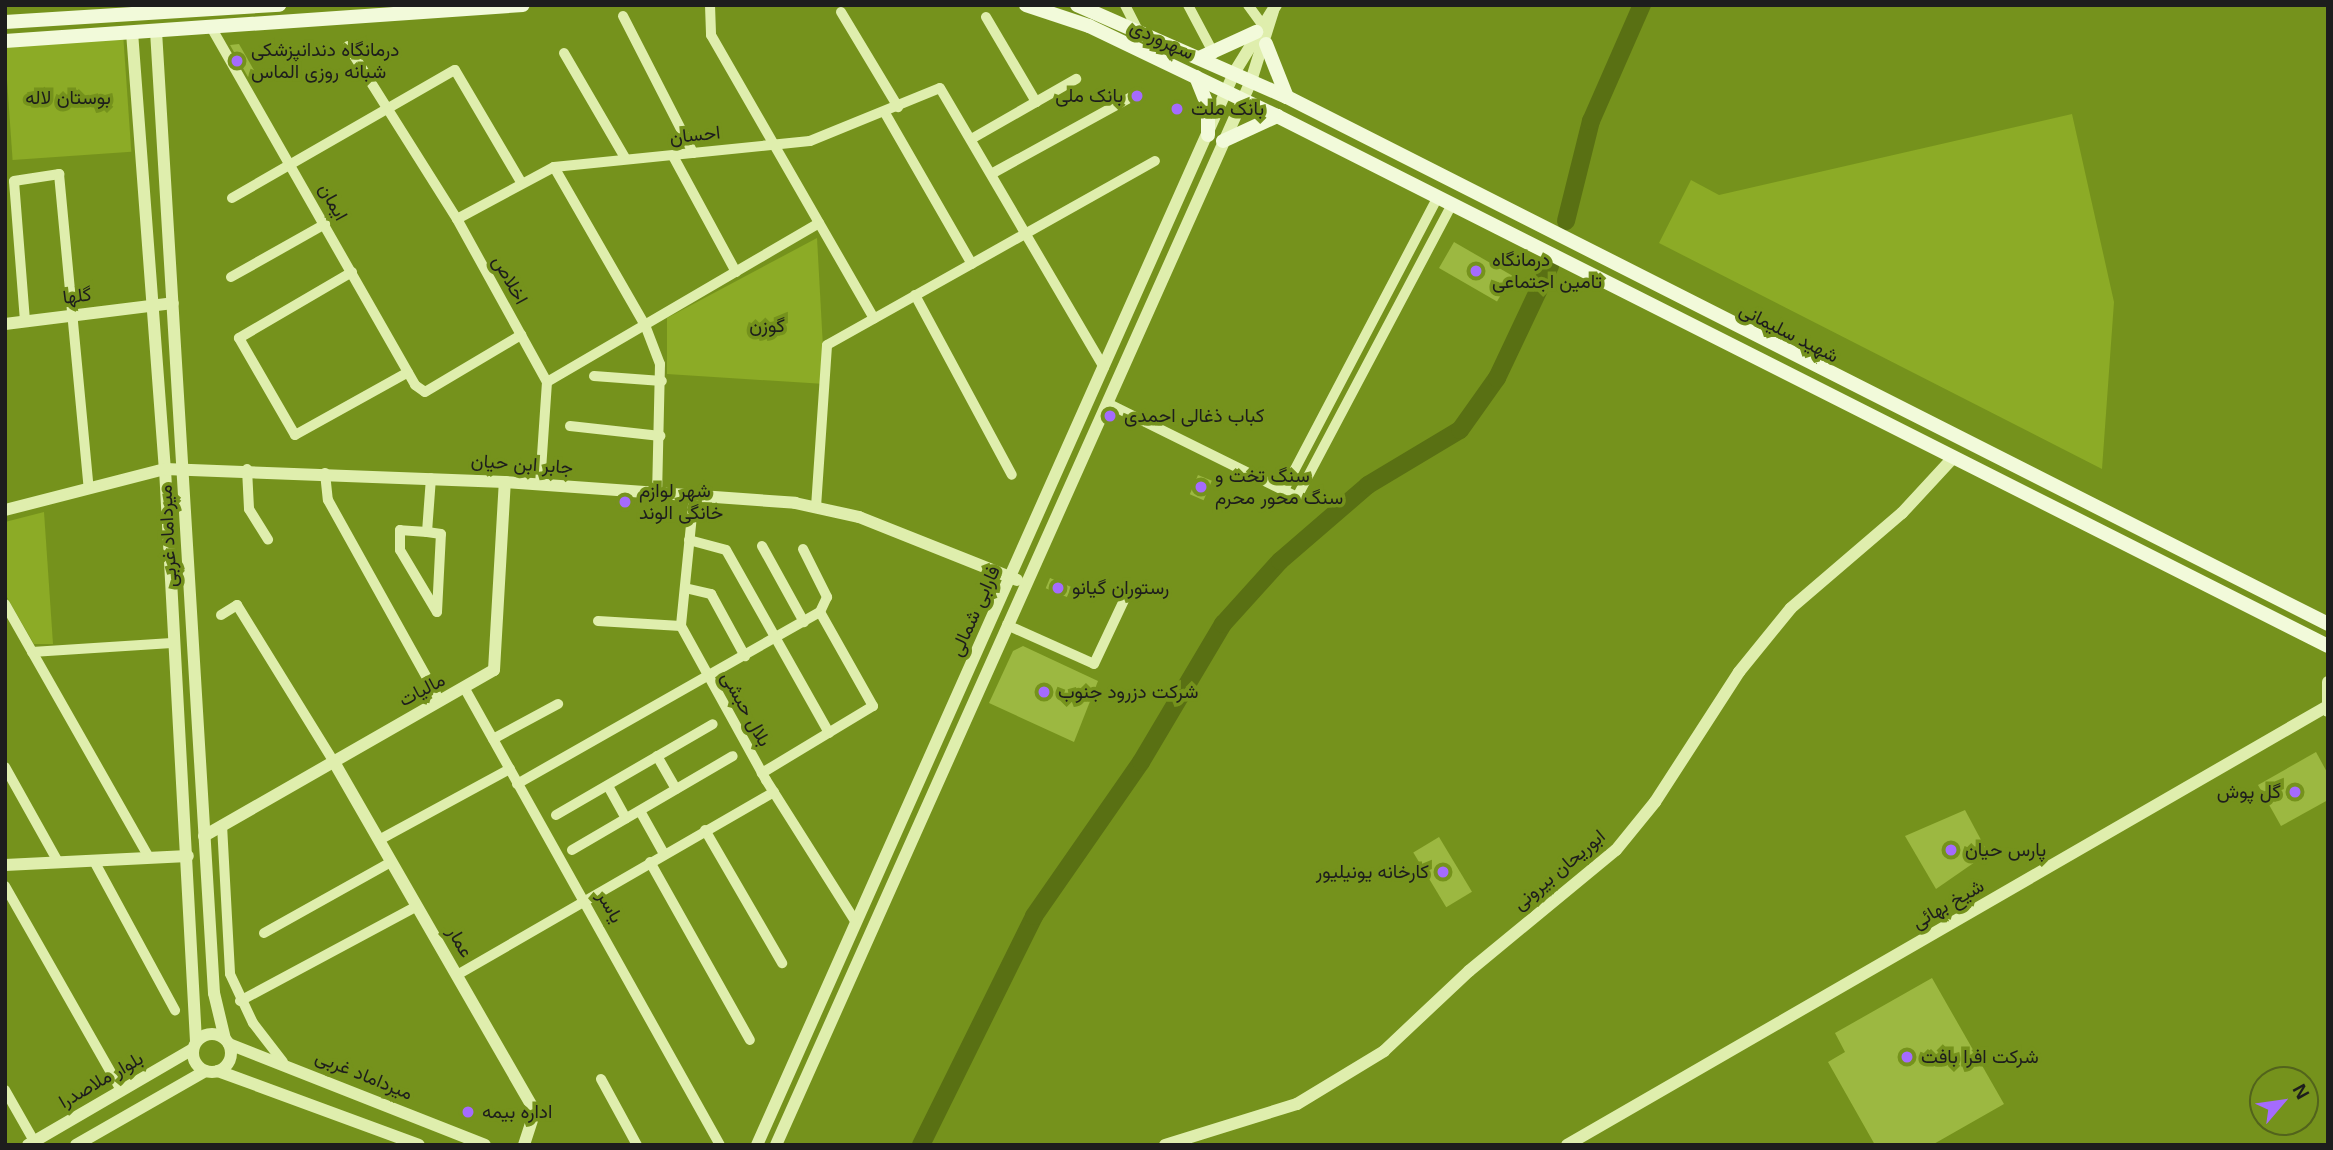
<!DOCTYPE html>
<meta charset="utf-8">
<style>
body{margin:0}
#map{position:relative;width:2333px;height:1150px;overflow:hidden;background:#75921c;font-family:Arial,Vazirmatn,sans-serif}
div>[style]{position:absolute}
[style*='--x']{left:calc(var(--x)*1px);top:calc(var(--y)*1px);width:calc(var(--w)*1px);rotate:calc(var(--a)*1deg)}
.green>*{inset:0;background:#8cab26;transform-origin:0 0}
.river>*{height:18px;margin:-9px;padding:0 9px;transform-origin:9px;border-radius:9px;background:#597013}
.building>*{inset:0;background:#9cb841;transform-origin:0 0}
.minor>*{height:10px;margin:-5px;padding:0 5px;transform-origin:5px;border-radius:5px;background:#dfeead}
.tertiary>*{height:12px;margin:-6px;padding:0 6px;transform-origin:6px;border-radius:6px;background:#dfeead}
.tertiary>.ring{margin:-6px;padding:0;box-sizing:content-box;background:none;border:12px solid #dfeead;border-radius:50%}
.secondary>*{height:14px;margin:-7px;padding:0 7px;transform-origin:7px;border-radius:7px;background:#f2fada}
.dots>*{width:19px;height:19px;translate:-50% -50%;box-sizing:border-box;border:4px solid #75921c;border-radius:50%}
span{translate:-50% -50%;white-space:nowrap;text-align:center;line-height:1.15;-webkit-text-stroke:7px #75921c;paint-order:stroke}
.street-label{font-size:19px;color:#1d1d1d}
.poi-label{font-size:19px;color:#1d1d1d}
.left{translate:0 -50%;text-align:left}
.right{translate:-100% -50%;text-align:right}
.park-label{font-size:19px;color:#1c1d1b}
.frame{position:absolute;inset:0;border:7px solid #1d1d1d;pointer-events:none}
.north{position:absolute;left:2249px;top:1066px;width:70px;height:70px;box-sizing:border-box;background:#75921c;border:2px solid #52631c;border-radius:50%;rotate:61deg;font-size:19px;font-weight:700;line-height:28px;text-align:center;color:#1d1d1d}
.north::after{content:'';display:block;margin:auto;width:24px;height:32px;background:#a56bfe;clip-path:polygon(50% 0,100% 100%,50% 72%,0 100%)}
</style>
<div id="map">
<div class="green">
<div style="left:123px;top:33px;width:119px;height:119px;rotate:86deg"></div>
<div style="clip-path:polygon(2072px 114px,2114px 302px,2102px 469px,1659px 243px,1691px 180px,1719px 195px)"></div>
<div style="clip-path:polygon(817px 238px,825px 384px,667px 374px,667px 318px)"></div>
<div style="clip-path:polygon(44px 512px,53px 644px,34px 644px,5px 594px,5px 522px)"></div>
</div>
<div class="river">
<div style="--x:1566;--y:221;--w:103;--a:-76"></div>
<div style="--x:1591;--y:121;--w:127;--a:-66.3"></div>
<div style="--x:921;--y:1145;--w:255;--a:-63.7"></div>
<div style="--x:1034;--y:916;--w:188;--a:-55.2"></div>
<div style="--x:1141;--y:762;--w:161;--a:-59.3"></div>
<div style="--x:1223;--y:624;--w:85;--a:-47.9"></div>
<div style="--x:1280;--y:561;--w:116;--a:-40.8"></div>
<div style="--x:1368;--y:485;--w:107;--a:-30.9"></div>
<div style="--x:1460;--y:430;--w:64;--a:-54.6"></div>
<div style="--x:1497;--y:378;--w:124;--a:-64.7"></div>
</div>
<div class="building">
<div style="clip-path:polygon(239px 44px,255px 72px,248px 77px,230px 45px)"></div>
<div style="left:1454px;top:242px;width:67px;height:30px;rotate:30deg"></div>
<div style="left:1198px;top:475px;width:15px;height:21px;rotate:23deg"></div>
<div style="left:1050px;top:578px;width:23px;height:11px;rotate:23deg"></div>
<div style="clip-path:polygon(1023px 646px,1098px 681px,1074px 742px,989px 703px,1013px 651px)"></div>
<div style="clip-path:polygon(2316px 752px,2328px 774px,2328px 800px,2281px 826px,2258px 785px)"></div>
<div style="clip-path:polygon(1965px 810px,1988px 853px,1936px 889px,1905px 836px)"></div>
<div style="left:1439px;top:837px;width:64px;height:30px;rotate:59deg"></div>
<div style="clip-path:polygon(1932px 978px,2004px 1104px,1932px 1145px,1875px 1145px,1828px 1062px,1845px 1052px,1835px 1033px)"></div>
</div>
<div class="minor">
<div style="--x:710;--y:5;--w:30;--a:88"></div>
<div style="--x:711;--y:35;--w:327;--a:60.1"></div>
<div style="--x:1125;--y:5;--w:31;--a:63"></div>
<div style="--x:1188;--y:5;--w:55;--a:62"></div>
<div style="--x:1248;--y:5;--w:22;--a:54"></div>
<div style="--x:841;--y:12;--w:111;--a:59"></div>
<div style="--x:623;--y:16;--w:154;--a:62.9"></div>
<div style="--x:986;--y:17;--w:99;--a:59.5"></div>
<div style="--x:211;--y:27;--w:412;--a:60.3"></div>
<div style="--x:415;--y:385;--w:12;--a:35"></div>
<div style="--x:425;--y:392;--w:112;--a:-30.7"></div>
<div style="--x:348;--y:46;--w:204;--a:57.8"></div>
<div style="--x:457;--y:219;--w:186;--a:61.1"></div>
<div style="--x:547;--y:382;--w:102;--a:93.9"></div>
<div style="--x:564;--y:53;--w:121;--a:59.8"></div>
<div style="--x:885;--y:113;--w:174;--a:60.1"></div>
<div style="--x:973;--y:138;--w:119;--a:-29.8"></div>
<div style="--x:673;--y:156;--w:132;--a:61.5"></div>
<div style="--x:554;--y:167;--w:182;--a:60.1"></div>
<div style="--x:645;--y:325;--w:42;--a:69"></div>
<div style="--x:660;--y:364;--w:129;--a:91.3"></div>
<div style="--x:993;--y:173;--w:160;--a:-28.8"></div>
<div style="--x:232;--y:198;--w:257;--a:-29.9"></div>
<div style="--x:455;--y:70;--w:130;--a:59.5"></div>
<div style="--x:457;--y:219;--w:110;--a:-28.2"></div>
<div style="--x:554;--y:167;--w:257;--a:-5.8"></div>
<div style="--x:810;--y:141;--w:140;--a:-22.2"></div>
<div style="--x:940;--y:88;--w:324;--a:59.6"></div>
<div style="--x:352;--y:272;--w:131;--a:149.7"></div>
<div style="--x:239;--y:338;--w:112;--a:60"></div>
<div style="--x:295;--y:435;--w:129;--a:-29.1"></div>
<div style="--x:231;--y:277;--w:108;--a:-29.4"></div>
<div style="--x:915;--y:295;--w:204;--a:61.7"></div>
<div style="--x:25;--y:321;--w:140;--a:-94.5"></div>
<div style="--x:14;--y:181;--w:46;--a:-8.8"></div>
<div style="--x:59;--y:174;--w:316;--a:84.6"></div>
<div style="--x:594;--y:376;--w:68;--a:4.2"></div>
<div style="--x:547;--y:382;--w:315;--a:-30.3"></div>
<div style="--x:1107;--y:403;--w:212;--a:26.3"></div>
<div style="--x:1297;--y:497;--w:331;--a:-62.1"></div>
<div style="--x:570;--y:426;--w:91;--a:6.3"></div>
<div style="--x:247;--y:469;--w:40;--a:87.1"></div>
<div style="--x:249;--y:509;--w:36;--a:58"></div>
<div style="--x:325;--y:473;--w:27;--a:84"></div>
<div style="--x:328;--y:500;--w:230;--a:60.9"></div>
<div style="--x:1284;--y:490;--w:331;--a:-62.3"></div>
<div style="--x:694;--y:495;--w:132;--a:95.7"></div>
<div style="--x:681;--y:626;--w:176;--a:61.1"></div>
<div style="--x:766;--y:780;--w:165;--a:57.7"></div>
<div style="--x:816;--y:507;--w:162;--a:-86.1"></div>
<div style="--x:827;--y:345;--w:376;--a:-29.3"></div>
<div style="--x:427;--y:532;--w:27;--a:-176"></div>
<div style="--x:400;--y:530;--w:20;--a:90"></div>
<div style="--x:400;--y:550;--w:72;--a:59.2"></div>
<div style="--x:437;--y:612;--w:78;--a:-87.1"></div>
<div style="--x:441;--y:534;--w:14;--a:-172"></div>
<div style="--x:427;--y:532;--w:54;--a:-85.8"></div>
<div style="--x:689;--y:540;--w:38;--a:15"></div>
<div style="--x:726;--y:550;--w:210;--a:60.6"></div>
<div style="--x:762;--y:546;--w:87;--a:61.1"></div>
<div style="--x:803;--y:549;--w:54;--a:63.4"></div>
<div style="--x:827;--y:597;--w:17;--a:115"></div>
<div style="--x:685;--y:588;--w:27;--a:13"></div>
<div style="--x:711;--y:594;--w:71;--a:61.3"></div>
<div style="--x:5;--y:604;--w:292;--a:60.4"></div>
<div style="--x:221;--y:615;--w:19;--a:-32"></div>
<div style="--x:237;--y:605;--w:185;--a:58.3"></div>
<div style="--x:598;--y:621;--w:83;--a:3.4"></div>
<div style="--x:1007;--y:625;--w:95;--a:24.1"></div>
<div style="--x:1094;--y:664;--w:75;--a:-64.8"></div>
<div style="--x:32;--y:652;--w:140;--a:-3.7"></div>
<div style="--x:465;--y:689;--w:522;--a:60.79"></div>
<div style="--x:493;--y:739;--w:74;--a:-28.3"></div>
<div style="--x:657;--y:756;--w:38;--a:60"></div>
<div style="--x:5;--y:767;--w:109;--a:60.8"></div>
<div style="--x:517;--y:784;--w:348;--a:-29.6"></div>
<div style="--x:820;--y:612;--w:108;--a:60.6"></div>
<div style="--x:873;--y:706;--w:130;--a:148.9"></div>
<div style="--x:608;--y:786;--w:37;--a:61"></div>
<div style="--x:640;--y:811;--w:49;--a:60.8"></div>
<div style="--x:556;--y:815;--w:181;--a:-30.1"></div>
<div style="--x:222;--y:825;--w:149;--a:86.9"></div>
<div style="--x:230;--y:974;--w:54;--a:64.9"></div>
<div style="--x:253;--y:1023;--w:49;--a:52.4"></div>
<div style="--x:705;--y:830;--w:154;--a:59.9"></div>
<div style="--x:379;--y:840;--w:149;--a:-28.5"></div>
<div style="--x:572;--y:850;--w:186;--a:-30.3"></div>
<div style="--x:94;--y:861;--w:170;--a:61.5"></div>
<div style="--x:650;--y:862;--w:204;--a:60.7"></div>
<div style="--x:5;--y:886;--w:235;--a:60.4"></div>
<div style="--x:264;--y:933;--w:145;--a:-29.2"></div>
<div style="--x:457;--y:975;--w:366;--a:-30"></div>
<div style="--x:240;--y:1001;--w:201;--a:-28.2"></div>
<div style="--x:601;--y:1079;--w:75;--a:61.4"></div>
<div style="--x:5;--y:1090;--w:59;--a:60.4"></div>
</div>
<div class="tertiary">
<div style="--x:156;--y:31;--w:964;--a:86.55"></div>
<div style="--x:214;--y:993;--w:47;--a:76.6"></div>
<div style="--x:132;--y:32;--w:438;--a:85.7"></div>
<div style="--x:165;--y:469;--w:573;--a:86.9"></div>
<div style="--x:5;--y:324;--w:169;--a:-7.1"></div>
<div style="--x:5;--y:510;--w:165;--a:-14.4"></div>
<div style="--x:165;--y:469;--w:340;--a:2.2"></div>
<div style="--x:505;--y:482;--w:291;--a:4.1"></div>
<div style="--x:795;--y:503;--w:66;--a:12.3"></div>
<div style="--x:859;--y:517;--w:170;--a:21.7"></div>
<div style="--x:2328;--y:682;--w:29;--a:90"></div>
<div style="--x:334;--y:762;--w:403;--a:60.1"></div>
<div style="--x:535;--y:1111;--w:36;--a:108"></div>
<div style="--x:204;--y:836;--w:334;--a:-29.8"></div>
<div style="--x:494;--y:670;--w:188;--a:-86.7"></div>
<div style="--x:5;--y:865;--w:183;--a:-2.8"></div>
<div class="ring" style="left:193px;top:1034px;width:26px;height:26px"></div>
<div style="--x:229;--y:1044;--w:275;--a:21.5"></div>
<div style="--x:218;--y:1071;--w:214;--a:20.2"></div>
<div style="--x:28;--y:1145;--w:191;--a:-30.2"></div>
<div style="--x:76;--y:1145;--w:149;--a:-29.8"></div>
<div style="--x:757;--y:1145;--w:1173;--a:-66.01"></div>
<div style="--x:1234;--y:73;--w:80;--a:-58.3"></div>
<div style="--x:776;--y:1145;--w:1165;--a:-65.94"></div>
<div style="--x:1251;--y:81;--w:73;--a:-72.6"></div>
<div style="--x:1165;--y:1145;--w:138;--a:-17.3"></div>
<div style="--x:1297;--y:1104;--w:102;--a:-31.3"></div>
<div style="--x:1384;--y:1051;--w:117;--a:-43.3"></div>
<div style="--x:1469;--y:971;--w:190;--a:-39.5"></div>
<div style="--x:1616;--y:850;--w:62;--a:-50.9"></div>
<div style="--x:1655;--y:802;--w:155;--a:-57.1"></div>
<div style="--x:1739;--y:672;--w:82;--a:-50.9"></div>
<div style="--x:1791;--y:608;--w:146;--a:-40.6"></div>
<div style="--x:1902;--y:513;--w:72;--a:-47.2"></div>
<div style="--x:1567;--y:1145;--w:876;--a:-29.99"></div>
</div>
<div class="secondary">
<div style="--x:1026;--y:5;--w:66;--a:18.4"></div>
<div style="--x:1089;--y:26;--w:208;--a:25.6"></div>
<div style="--x:1277;--y:116;--w:1177;--a:26.76"></div>
<div style="--x:1077;--y:5;--w:229;--a:23.7"></div>
<div style="--x:1287;--y:97;--w:1167;--a:26.85"></div>
<div style="--x:5;--y:22;--w:275;--a:-3.6"></div>
<div style="--x:5;--y:41;--w:519;--a:-3.98"></div>
<div style="--x:1266;--y:44;--w:57;--a:68.4"></div>
<div style="--x:1199;--y:58;--w:63;--a:-24.5"></div>
<div style="--x:1196;--y:77;--w:32;--a:68"></div>
<div style="--x:1208;--y:107;--w:28;--a:90"></div>
<div style="--x:1223;--y:141;--w:60;--a:-24.8"></div>
</div>
<div class="dots">
<div style="left:237px;top:61px;background:#a56bfe"></div>
<div style="left:1137px;top:96px;background:#a56bfe"></div>
<div style="left:1177px;top:109px;background:#a56bfe"></div>
<div style="left:1476px;top:271px;background:#a56bfe"></div>
<div style="left:1110px;top:416px;background:#a56bfe"></div>
<div style="left:1201px;top:487px;background:#a56bfe"></div>
<div style="left:625px;top:502px;background:#a56bfe"></div>
<div style="left:1058px;top:588px;background:#a56bfe"></div>
<div style="left:1044px;top:692px;background:#a56bfe"></div>
<div style="left:2295px;top:792px;background:#a56bfe"></div>
<div style="left:1951px;top:850px;background:#a56bfe"></div>
<div style="left:1443px;top:872px;background:#a56bfe"></div>
<div style="left:1907px;top:1057px;background:#a56bfe"></div>
<div style="left:468px;top:1112px;background:#a56bfe"></div>
</div>
<div class="street-label">
<span style="left:1162px;top:40px;rotate:25deg">سهروردی</span>
<span style="left:695px;top:135px;rotate:-6deg">احسان</span>
<span style="left:333px;top:202px;rotate:61deg">ایمان</span>
<span style="left:510px;top:280px;rotate:61deg">اخلاص</span>
<span style="left:77px;top:296px;rotate:-7deg">گلها</span>
<span style="left:1789px;top:333px;rotate:27deg">شهید سلیمانی</span>
<span style="left:522px;top:464px;rotate:4deg">جابر ابن حیان</span>
<span style="left:168px;top:536px;rotate:-93deg">میرداماد غربی</span>
<span style="left:975px;top:611px;rotate:-66deg">فارابی شمالی</span>
<span style="left:422px;top:690px;rotate:-28deg">مالیات</span>
<span style="left:746px;top:709px;rotate:61deg">بلال حبشی</span>
<span style="left:1559px;top:870px;rotate:-40deg">ابوریحان بیرونی</span>
<span style="left:1948px;top:904px;rotate:-30deg">شیخ بهائی</span>
<span style="left:610px;top:907px;rotate:61deg">یاسر</span>
<span style="left:460px;top:942px;rotate:60deg">عمار</span>
<span style="left:364px;top:1075px;rotate:22deg">میرداماد غربی</span>
<span style="left:101px;top:1080px;rotate:-30deg">بلوار ملاصدرا</span>
</div>
<div class="poi-label">
<span class="left" style="left:251px;top:61px">درمانگاه دندان‍‍پزشکی<br>شبانه روزی الماس</span>
<span class="right" style="left:1123px;top:96px">بانک ملی</span>
<span class="left" style="left:1191px;top:109px">بانک ملت</span>
<span class="left" style="left:1492px;top:271px">درمانگاه<br>تامین اجتماعی</span>
<span class="left" style="left:1124px;top:416px">کباب ذغالی احمدی</span>
<span class="left" style="left:1215px;top:487px">سنگ تخت و<br>سنگ محور محرم</span>
<span class="left" style="left:639px;top:502px">شهر لوازم<br>خانگی الوند</span>
<span class="left" style="left:1072px;top:588px">رستوران گیانو</span>
<span class="left" style="left:1058px;top:692px">شرکت دزرود جنوب</span>
<span class="right" style="left:2281px;top:792px">گل پوش</span>
<span class="left" style="left:1965px;top:850px">پارس حیان</span>
<span class="right" style="left:1429px;top:872px">کارخانه یونیلیور</span>
<span class="left" style="left:1921px;top:1057px">شرکت افرا بافت</span>
<span class="left" style="left:482px;top:1112px">اداره بیمه</span>
</div>
<div class="park-label">
<span style="left:68px;top:98px">بوستان لاله</span>
<span style="left:767px;top:326px">گوزن</span>
</div>
<div class="frame"></div>
<div class="north">N</div>
</div>
